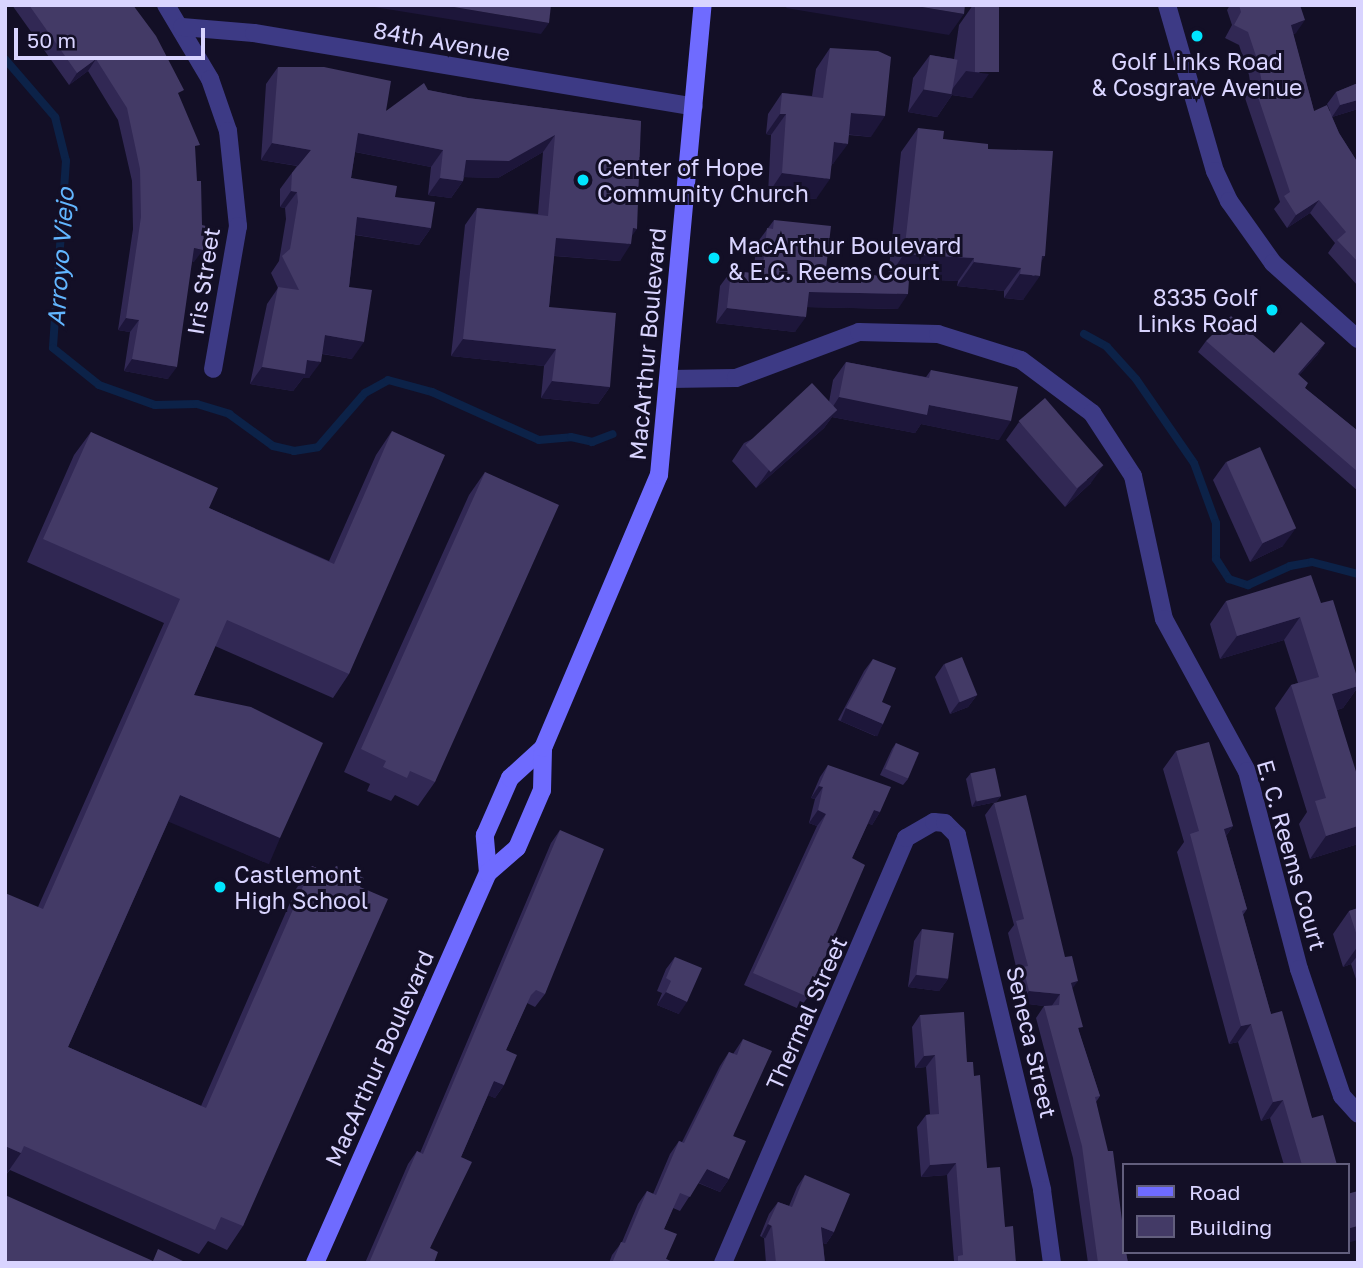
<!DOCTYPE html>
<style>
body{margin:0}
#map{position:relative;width:1363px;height:1268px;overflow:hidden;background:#130f26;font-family:"Golos Text",sans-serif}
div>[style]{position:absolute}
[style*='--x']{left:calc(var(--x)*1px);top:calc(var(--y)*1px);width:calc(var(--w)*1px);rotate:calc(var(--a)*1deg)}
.stream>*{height:8px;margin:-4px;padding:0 4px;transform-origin:4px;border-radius:4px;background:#0c2248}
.minor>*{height:18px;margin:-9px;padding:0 9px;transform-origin:9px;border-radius:9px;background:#3d3a85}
.tertiary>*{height:18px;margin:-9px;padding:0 9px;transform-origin:9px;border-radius:9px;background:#3d3a85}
.secondary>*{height:18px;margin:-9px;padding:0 9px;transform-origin:9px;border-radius:9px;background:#6f6bff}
.wall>*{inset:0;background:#312854}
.shaded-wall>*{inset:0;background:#1d163a;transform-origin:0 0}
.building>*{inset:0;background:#433a66;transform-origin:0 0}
.dots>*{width:19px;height:19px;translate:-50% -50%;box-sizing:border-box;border:4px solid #130f26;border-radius:50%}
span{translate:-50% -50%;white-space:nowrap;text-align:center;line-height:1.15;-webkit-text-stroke:6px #130f26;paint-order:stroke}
.street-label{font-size:23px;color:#d9d4ff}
.poi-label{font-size:23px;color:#d9d4ff}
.left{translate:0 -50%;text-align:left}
.right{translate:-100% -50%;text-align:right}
.water-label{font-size:24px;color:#62b6ff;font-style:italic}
.frame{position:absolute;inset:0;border:7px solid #d9d4ff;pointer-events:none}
.legend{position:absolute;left:1122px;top:1163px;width:228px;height:91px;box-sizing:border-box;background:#130f26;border:2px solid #625e7d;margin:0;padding:9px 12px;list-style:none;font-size:21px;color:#d9d4ff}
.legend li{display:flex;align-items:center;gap:14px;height:35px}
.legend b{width:35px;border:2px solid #625e7d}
.scale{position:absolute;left:14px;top:28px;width:191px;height:32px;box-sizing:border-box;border:4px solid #d9d4ff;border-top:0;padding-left:9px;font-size:21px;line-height:24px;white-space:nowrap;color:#d9d4ff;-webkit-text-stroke:5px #130f26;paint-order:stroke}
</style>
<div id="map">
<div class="stream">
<div style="--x:5;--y:59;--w:77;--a:49.2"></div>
<div style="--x:55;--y:117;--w:45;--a:76"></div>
<div style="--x:66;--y:161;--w:187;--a:94"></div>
<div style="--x:53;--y:348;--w:59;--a:38.8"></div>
<div style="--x:99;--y:385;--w:59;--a:19.7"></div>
<div style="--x:155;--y:405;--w:42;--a:-1.4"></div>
<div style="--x:197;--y:404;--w:34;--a:17"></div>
<div style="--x:229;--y:414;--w:54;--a:36"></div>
<div style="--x:273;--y:446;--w:22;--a:13"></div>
<div style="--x:294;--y:451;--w:24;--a:-9"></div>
<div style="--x:318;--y:447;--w:72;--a:-49"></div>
<div style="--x:365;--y:393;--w:26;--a:-29"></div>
<div style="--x:388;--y:380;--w:46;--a:15.3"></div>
<div style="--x:432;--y:392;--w:117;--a:24.2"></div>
<div style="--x:539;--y:440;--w:32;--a:-5"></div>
<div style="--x:571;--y:437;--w:22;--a:13"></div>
<div style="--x:592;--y:442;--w:22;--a:-21"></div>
<div style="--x:1084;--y:334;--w:26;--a:29"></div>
<div style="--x:1107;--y:347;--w:43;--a:47.8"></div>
<div style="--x:1136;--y:379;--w:102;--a:55.4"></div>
<div style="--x:1194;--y:463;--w:64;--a:69.9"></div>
<div style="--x:1216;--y:523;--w:36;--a:90"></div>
<div style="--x:1216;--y:559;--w:24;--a:57"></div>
<div style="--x:1229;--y:579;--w:20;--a:18"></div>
<div style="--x:1248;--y:585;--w:46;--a:-24.3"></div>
<div style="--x:1290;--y:566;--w:22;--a:-10"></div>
<div style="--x:1312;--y:562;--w:48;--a:14.6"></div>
</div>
<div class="minor">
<div style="--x:166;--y:5;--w:86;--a:59.3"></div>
<div style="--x:210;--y:79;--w:55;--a:70.9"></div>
<div style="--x:228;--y:131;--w:96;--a:84"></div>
<div style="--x:238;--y:226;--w:145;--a:99.9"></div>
<div style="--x:182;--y:27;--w:72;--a:4.8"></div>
<div style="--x:254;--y:33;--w:446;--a:9.5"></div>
<div style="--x:669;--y:379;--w:67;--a:-0.9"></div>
<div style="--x:736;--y:378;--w:131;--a:-20.5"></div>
<div style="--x:859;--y:332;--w:79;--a:1.5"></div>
<div style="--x:938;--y:334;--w:87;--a:17.4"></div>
<div style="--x:1021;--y:360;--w:89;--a:36.7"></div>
<div style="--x:1092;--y:413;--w:75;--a:56.9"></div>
<div style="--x:1133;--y:476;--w:146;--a:77.8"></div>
<div style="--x:1164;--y:619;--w:173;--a:61.4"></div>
<div style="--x:1247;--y:771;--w:205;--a:75.3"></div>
<div style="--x:1299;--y:969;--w:134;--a:71.3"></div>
<div style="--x:1342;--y:1096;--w:24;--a:48"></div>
<div style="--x:723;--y:1263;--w:463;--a:-66.7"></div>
<div style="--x:906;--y:838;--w:32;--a:-30"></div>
<div style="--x:934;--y:822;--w:11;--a:5"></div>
<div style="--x:945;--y:823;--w:17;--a:45"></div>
<div style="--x:957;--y:835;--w:365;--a:76.5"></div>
<div style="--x:1042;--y:1190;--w:74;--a:82.2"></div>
</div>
<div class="tertiary">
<div style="--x:1167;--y:5;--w:173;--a:73.9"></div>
<div style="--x:1215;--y:171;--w:33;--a:65"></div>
<div style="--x:1229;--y:201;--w:76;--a:54.6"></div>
<div style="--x:1273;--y:263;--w:114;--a:41.8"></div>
</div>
<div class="secondary">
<div style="--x:488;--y:873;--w:38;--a:-95"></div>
<div style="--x:485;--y:835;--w:62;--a:-66.3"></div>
<div style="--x:510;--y:778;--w:45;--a:-42.3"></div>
<div style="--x:315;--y:1263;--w:427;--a:-66.1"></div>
<div style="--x:488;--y:873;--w:38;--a:-41"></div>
<div style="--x:517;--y:848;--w:63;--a:-66.7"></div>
<div style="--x:542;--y:790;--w:42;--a:-88.6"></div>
<div style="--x:543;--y:748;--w:297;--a:-67"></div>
<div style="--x:659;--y:475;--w:472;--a:-84.7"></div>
</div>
<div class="wall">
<div style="clip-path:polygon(12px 5px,133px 5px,179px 97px,195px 152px,194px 262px,192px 261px,168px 379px,124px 371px,130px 332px,118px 330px,133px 229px,132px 181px,118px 120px,88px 71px,69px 85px)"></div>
<div style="clip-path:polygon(973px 5px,999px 5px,972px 98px,952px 95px,937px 117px,908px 112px,913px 78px,930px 55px,954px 59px,959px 25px)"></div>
<div style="clip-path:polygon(1230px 5px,1300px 5px,1296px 33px,1293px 34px,1314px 111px,1330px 111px,1327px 104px,1336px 92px,1358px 83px,1358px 109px,1332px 117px,1339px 133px,1358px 163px,1358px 286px,1328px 253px,1335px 243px,1310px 213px,1287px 228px,1274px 209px,1280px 202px,1245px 98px,1251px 89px,1249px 75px,1239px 45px,1225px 38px,1232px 25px,1227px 10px)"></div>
<div style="clip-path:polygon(830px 48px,871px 137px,849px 135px,833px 164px,832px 164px,816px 199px,768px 194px,771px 135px,766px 134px,768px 114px,782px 93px,812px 96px,816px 69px)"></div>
<div style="clip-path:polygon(278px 67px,386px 111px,428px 90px,468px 98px,641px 121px,632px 235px,620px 261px,554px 256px,549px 307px,610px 387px,598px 404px,541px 398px,544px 366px,451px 356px,465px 225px,477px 208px,538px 214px,543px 152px,498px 178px,464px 177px,463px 181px,451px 198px,428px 195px,431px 167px,355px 152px,351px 178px,395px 197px,431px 228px,419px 245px,355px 235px,349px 287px,352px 359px,322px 354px,309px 378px,303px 378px,293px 391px,250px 384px,267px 304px,278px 288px,271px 273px,279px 261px,286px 219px,285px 208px,280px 207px,280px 189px,297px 166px,261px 160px,266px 84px)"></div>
<div style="clip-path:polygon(918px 128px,943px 139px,988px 149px,1041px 262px,1023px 300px,1004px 298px,1004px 291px,957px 286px,958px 281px,896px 278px,898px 309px,807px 307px,795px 332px,716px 323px,720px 286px,731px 271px,753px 273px,757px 243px,774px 220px,826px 269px,888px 277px,901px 152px)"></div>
<div style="clip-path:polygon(1206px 341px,1274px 353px,1325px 343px,1317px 355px,1299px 375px,1305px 388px,1358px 431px,1358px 491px,1198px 352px)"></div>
<div style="clip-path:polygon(846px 362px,926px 377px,931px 370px,999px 440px,921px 424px,915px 433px,832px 417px,824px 428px,756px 488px,732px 461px,744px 443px,829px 402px,833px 380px)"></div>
<div style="clip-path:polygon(1019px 422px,1091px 483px,1065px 507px,1006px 440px)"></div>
<div style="clip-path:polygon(392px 431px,349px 674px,333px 698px,215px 646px,194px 695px,264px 862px,169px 820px,68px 1047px,201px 1106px,296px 889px,312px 866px,331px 874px,336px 866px,360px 887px,243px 1226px,227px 1250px,208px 1241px,199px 1254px,10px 1170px,5px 1176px,38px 907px,164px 623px,27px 562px,74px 455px,91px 432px,209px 508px,329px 561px,376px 455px)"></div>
<div style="clip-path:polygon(1226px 462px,1283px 546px,1250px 562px,1213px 480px)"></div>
<div style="clip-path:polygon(485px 472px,435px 782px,418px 806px,395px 795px,391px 801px,367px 791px,370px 784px,344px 772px,469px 495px)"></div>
<div style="clip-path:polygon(1226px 601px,1321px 603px,1358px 680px,1358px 687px,1343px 708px,1337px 710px,1358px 844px,1310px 859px,1299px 824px,1307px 812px,1275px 708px,1291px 685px,1298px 683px,1284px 640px,1220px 659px,1210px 624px)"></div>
<div style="clip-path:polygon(873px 659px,882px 702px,883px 724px,875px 736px,838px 720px,864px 671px)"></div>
<div style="clip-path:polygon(944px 664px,977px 695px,968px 707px,950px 714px,935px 677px)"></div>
<div style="clip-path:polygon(896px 743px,908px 779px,903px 785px,880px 775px,892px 749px)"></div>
<div style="clip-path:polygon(1176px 751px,1233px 826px,1226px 836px,1247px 909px,1243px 915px,1271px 1014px,1312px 1118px,1337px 1165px,1284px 1165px,1270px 1118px,1261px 1121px,1238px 1042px,1229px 1044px,1177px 852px,1184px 842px,1163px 769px)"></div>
<div style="clip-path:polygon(828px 765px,880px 812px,872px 825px,868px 823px,852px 858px,808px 997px,799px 1009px,744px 985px,817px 826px,809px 823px,815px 799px,811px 798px,820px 777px)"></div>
<div style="clip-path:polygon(971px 773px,1001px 796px,996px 802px,972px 807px,966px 779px)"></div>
<div style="clip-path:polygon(994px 803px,1072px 989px,1079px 1032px,1100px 1096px,1096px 1102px,1128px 1263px,1088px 1263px,1073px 1158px,1036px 1018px,1044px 1006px,1021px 1003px,1015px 980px,1018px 975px,1008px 933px,1014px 925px,985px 815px)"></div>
<div style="clip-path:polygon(560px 830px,545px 994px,535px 1007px,527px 1003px,506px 1050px,504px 1085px,495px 1098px,488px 1095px,461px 1157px,430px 1248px,434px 1263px,365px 1263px,408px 1164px,417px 1151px,420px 1153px,551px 843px)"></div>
<div style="clip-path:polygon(1358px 908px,1358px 985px,1351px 964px,1343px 967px,1333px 934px,1349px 911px)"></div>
<div style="clip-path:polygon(922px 929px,948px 979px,939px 991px,908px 987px,914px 941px)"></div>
<div style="clip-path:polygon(675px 957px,679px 1014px,657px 1005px,662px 993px,657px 991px,666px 969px)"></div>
<div style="clip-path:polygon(920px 1015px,967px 1062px,974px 1076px,987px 1168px,1016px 1263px,953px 1263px,954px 1261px,947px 1175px,921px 1177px,917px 1127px,926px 1115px,930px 1114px,926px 1067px,915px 1068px,912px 1027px)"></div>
<div style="clip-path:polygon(743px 1039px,729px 1179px,720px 1192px,698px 1183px,680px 1211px,673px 1208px,664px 1229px,666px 1259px,675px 1263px,609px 1263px,612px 1255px,622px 1242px,638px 1204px,647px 1191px,653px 1194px,670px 1154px,679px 1141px,682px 1142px,720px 1066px,729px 1052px,733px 1054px)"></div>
<div style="clip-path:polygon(805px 1175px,834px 1232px,826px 1244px,823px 1243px,825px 1263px,766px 1263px,764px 1238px,760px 1236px,769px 1214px,778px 1202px,789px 1206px,797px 1187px)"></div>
</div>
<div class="shaded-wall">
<div style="clip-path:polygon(362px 5px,442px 5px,549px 23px,541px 34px)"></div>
<div style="clip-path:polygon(788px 5px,910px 5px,964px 14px,949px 35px,786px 8px)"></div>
<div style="clip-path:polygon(1305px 20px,1296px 33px,1281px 38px,1291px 25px)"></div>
<div style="clip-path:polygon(96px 59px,88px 71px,69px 85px,77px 73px)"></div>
<div style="clip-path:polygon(966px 71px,989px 74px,972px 98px,952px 95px,937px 117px,908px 112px,924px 89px,950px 92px)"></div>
<div style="clip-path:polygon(1358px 100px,1358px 109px,1332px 117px,1340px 105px)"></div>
<div style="clip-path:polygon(851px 113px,885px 116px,871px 137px,837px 133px)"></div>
<div style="clip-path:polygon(780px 114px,786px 114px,771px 135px,766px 134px)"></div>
<div style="clip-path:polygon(358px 133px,443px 150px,431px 167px,346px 150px)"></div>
<div style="clip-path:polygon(555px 135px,543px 152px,498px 178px,454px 177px,466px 160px)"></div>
<div style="clip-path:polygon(834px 142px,848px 144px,833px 164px,820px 163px)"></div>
<div style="clip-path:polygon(272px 143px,311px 150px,299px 166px,261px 160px)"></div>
<div style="clip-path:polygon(782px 173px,830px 179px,816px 199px,768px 194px)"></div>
<div style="clip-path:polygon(440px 178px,463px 181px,451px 198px,428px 195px)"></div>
<div style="clip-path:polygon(291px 191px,297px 192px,285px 208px,280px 207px)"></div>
<div style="clip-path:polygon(1319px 200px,1310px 213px,1287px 228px,1296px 215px)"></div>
<div style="clip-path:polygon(357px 217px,431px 228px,419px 245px,345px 233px)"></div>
<div style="clip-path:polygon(633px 228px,637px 229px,626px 244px,631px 244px,620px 261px,545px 255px,556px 238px)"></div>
<div style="clip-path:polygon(194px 248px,203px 250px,194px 262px,186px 260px)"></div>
<div style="clip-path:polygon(904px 254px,974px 258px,958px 281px,888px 278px)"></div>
<div style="clip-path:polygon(1042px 256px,1045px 256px,1032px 276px,1040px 276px,1023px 300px,1004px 298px,1020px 274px)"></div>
<div style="clip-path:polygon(974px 262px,1021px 268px,1004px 291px,957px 286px)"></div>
<div style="clip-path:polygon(809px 292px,908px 294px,898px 309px,798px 307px)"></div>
<div style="clip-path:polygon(727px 308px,806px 317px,795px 332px,716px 323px)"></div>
<div style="clip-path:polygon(126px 318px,139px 320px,130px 332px,118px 330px)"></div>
<div style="clip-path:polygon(325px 335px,364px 342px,352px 359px,313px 352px)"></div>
<div style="clip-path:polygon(463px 339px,556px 349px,544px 366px,451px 356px)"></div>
<div style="clip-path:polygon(1325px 343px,1317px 355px,1290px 386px,1298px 374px)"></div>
<div style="clip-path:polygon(132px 359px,177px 367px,168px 379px,124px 371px)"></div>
<div style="clip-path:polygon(307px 360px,321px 362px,309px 378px,303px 378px,293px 391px,250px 384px,262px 367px)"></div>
<div style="clip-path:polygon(552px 381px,610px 387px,598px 404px,541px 398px)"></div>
<div style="clip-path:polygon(839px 397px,929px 405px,1011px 421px,999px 440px,921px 424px,915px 433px,832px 417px,824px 428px,756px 488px,769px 470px,827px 416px)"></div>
<div style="clip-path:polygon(1104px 465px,1091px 483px,1065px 507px,1078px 488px)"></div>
<div style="clip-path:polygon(1296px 528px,1283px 546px,1250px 562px,1263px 543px)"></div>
<div style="clip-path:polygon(1300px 617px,1284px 640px,1220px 659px,1237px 636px)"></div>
<div style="clip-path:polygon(1358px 686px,1358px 687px,1343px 708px,1315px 717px,1332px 694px)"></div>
<div style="clip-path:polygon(977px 695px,968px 707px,950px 714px,959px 702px)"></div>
<div style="left:846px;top:708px;width:40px;height:14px;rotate:23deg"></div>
<div style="clip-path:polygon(819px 786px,823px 787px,815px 799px,811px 798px)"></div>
<div style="left:180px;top:795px;width:109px;height:29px;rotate:23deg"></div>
<div style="clip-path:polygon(1001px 796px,996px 802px,972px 807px,976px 800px)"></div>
<div style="clip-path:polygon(818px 810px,826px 814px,817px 826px,809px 823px)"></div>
<div style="clip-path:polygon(874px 810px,880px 812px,872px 825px,865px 822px)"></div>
<div style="clip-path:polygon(1233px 826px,1220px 844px,1224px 829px)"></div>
<div style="clip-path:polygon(1358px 826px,1358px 844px,1310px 859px,1326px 836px)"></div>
<div style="clip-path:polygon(1358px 946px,1358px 955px,1351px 964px,1343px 967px)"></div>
<div style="clip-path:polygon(916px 975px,948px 979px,939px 991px,908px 987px)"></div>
<div style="clip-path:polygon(1078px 981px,1069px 993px,1071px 983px)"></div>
<div style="clip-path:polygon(1029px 991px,1060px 994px,1051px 1007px,1021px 1003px)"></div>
<div style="clip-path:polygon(666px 992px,687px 1002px,679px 1014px,657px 1005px)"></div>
<div style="clip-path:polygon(1251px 1024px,1238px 1042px,1229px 1044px,1241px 1026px)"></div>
<div style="clip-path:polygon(935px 1055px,926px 1067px,915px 1068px,924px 1056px)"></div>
<div style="clip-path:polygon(494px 1081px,504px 1085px,495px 1098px,485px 1094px)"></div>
<div style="clip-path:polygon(1283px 1100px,1270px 1118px,1261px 1121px,1273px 1102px)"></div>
<div style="clip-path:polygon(5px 1146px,21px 1153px,5px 1176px)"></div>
<div style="clip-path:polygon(956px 1163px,947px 1175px,921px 1177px,930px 1165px)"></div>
<div style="clip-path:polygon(707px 1169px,729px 1179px,720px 1192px,697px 1182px)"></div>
<div style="left:768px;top:1224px;width:4px;height:14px;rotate:27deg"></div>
<div style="clip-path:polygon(1358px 1226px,1358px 1240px,1347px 1243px,1347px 1229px)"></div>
<div style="clip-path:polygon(821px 1227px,834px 1232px,826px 1244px,813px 1239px)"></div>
</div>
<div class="building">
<div style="clip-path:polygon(29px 5px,133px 5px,156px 36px,184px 90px,178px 93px,200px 145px,195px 146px,197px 181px,201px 181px,202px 225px,206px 226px,203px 250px,194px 248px,177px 367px,132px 359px,139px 320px,126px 318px,141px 217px,140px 169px,127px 108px,96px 59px,77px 73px)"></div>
<div style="clip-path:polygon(442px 5px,551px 5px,549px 23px)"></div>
<div style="clip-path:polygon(910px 5px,965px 5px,964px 14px)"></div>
<div style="left:975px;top:5px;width:24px;height:67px"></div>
<div style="clip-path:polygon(1239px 5px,1300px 5px,1305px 20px,1291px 25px,1314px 111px,1327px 105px,1339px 133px,1358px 163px,1358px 262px,1337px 240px,1346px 232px,1319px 200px,1296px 215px,1284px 196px,1290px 192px,1254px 85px,1262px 83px,1258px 62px,1248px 32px,1234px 25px,1241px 12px)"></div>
<div style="clip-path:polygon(830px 48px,878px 51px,891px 57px,885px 116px,851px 113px,848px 144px,834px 142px,830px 179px,782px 173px,786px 114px,780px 114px,782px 93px,823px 98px)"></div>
<div style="left:930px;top:55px;width:28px;height:35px;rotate:10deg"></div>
<div style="clip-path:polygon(278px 67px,324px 67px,391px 81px,386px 111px,424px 83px,428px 90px,468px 98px,641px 121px,637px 229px,633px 228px,631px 244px,556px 238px,549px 307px,616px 313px,610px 387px,552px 381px,556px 349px,463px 339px,477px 208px,548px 216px,555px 135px,509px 161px,466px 160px,463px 181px,440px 178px,443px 150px,358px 133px,351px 178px,397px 186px,395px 197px,435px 202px,431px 228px,357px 217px,349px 287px,372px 290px,364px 342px,325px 335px,321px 362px,307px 360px,305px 374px,262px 367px,278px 287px,299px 290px,282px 256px,290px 249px,298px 202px,297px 192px,291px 191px,292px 173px,311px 150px,272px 143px)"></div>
<div style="clip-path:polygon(1358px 83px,1358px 100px,1340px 105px,1336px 92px)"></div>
<div style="clip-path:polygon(918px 128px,944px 131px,943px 139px,988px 144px,988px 149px,1053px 151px,1045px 256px,1042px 256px,1040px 276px,1020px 274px,1021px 268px,974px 262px,974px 258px,904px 254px)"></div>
<div style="clip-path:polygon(774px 220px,831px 226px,826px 269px,909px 280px,908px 294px,809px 292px,806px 317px,727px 308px,731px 271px,762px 274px,767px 228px,773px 229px)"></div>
<div style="clip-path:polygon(1231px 316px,1274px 353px,1301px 322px,1325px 343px,1298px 374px,1308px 383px,1305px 388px,1358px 431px,1358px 472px,1206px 341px)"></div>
<div style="clip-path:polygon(846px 362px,929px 378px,931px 370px,1018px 387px,1011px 421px,929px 405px,927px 415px,839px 397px)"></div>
<div style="left:812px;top:383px;width:37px;height:91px;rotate:47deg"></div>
<div style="left:1045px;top:398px;width:89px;height:35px;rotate:49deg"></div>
<div style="clip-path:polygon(392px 431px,445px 455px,349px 674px,227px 620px,194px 695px,251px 707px,323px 743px,280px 838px,180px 795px,68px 1047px,206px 1108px,312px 866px,333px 875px,336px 866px,364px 878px,360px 887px,388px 899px,243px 1226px,221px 1217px,215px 1230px,24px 1146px,21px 1153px,5px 1146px,5px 893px,43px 909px,180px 599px,43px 539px,91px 432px,218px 488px,209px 508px,334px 564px)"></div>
<div style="left:1260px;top:447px;width:89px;height:37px;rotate:66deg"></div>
<div style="clip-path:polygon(485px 472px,559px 505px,435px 782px,410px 771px,407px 778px,383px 767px,386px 761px,361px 749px)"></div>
<div style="clip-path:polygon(1311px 575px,1321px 603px,1333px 600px,1358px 680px,1358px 686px,1332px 694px,1358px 778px,1358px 826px,1326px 836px,1315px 801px,1326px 798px,1291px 685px,1319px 677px,1300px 617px,1237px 636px,1226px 601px)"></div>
<div style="left:962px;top:657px;width:41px;height:19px;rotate:68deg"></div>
<div style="clip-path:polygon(873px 659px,896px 668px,882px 702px,891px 706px,883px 724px,846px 708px)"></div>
<div style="clip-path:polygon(1209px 742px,1233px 826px,1224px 829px,1247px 909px,1242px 911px,1271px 1014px,1282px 1011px,1312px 1118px,1323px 1115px,1337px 1165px,1302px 1165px,1283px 1100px,1273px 1102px,1251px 1024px,1241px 1026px,1190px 834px,1199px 831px,1176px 751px)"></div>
<div style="left:896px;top:743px;width:25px;height:28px;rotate:23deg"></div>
<div style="clip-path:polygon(828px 765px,891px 787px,880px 812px,874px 810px,852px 858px,865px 865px,808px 997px,753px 973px,826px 814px,818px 810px,823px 787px,819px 786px)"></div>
<div style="left:995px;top:768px;width:29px;height:25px;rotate:78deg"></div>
<div style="clip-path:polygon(1026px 795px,1065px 957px,1072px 956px,1078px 981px,1071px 983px,1083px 1027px,1078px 1028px,1100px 1096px,1095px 1097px,1108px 1151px,1113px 1151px,1123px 1228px,1123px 1252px,1126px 1252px,1128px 1263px,1098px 1263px,1082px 1146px,1044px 1006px,1059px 1005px,1060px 994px,1029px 991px,1023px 967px,1028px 966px,1016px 921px,1024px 919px,994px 803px)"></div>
<div style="clip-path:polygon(560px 830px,604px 849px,545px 994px,536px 990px,531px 995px,506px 1050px,517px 1055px,504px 1085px,494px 1081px,461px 1157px,472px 1162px,430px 1248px,438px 1252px,434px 1263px,369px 1263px,417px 1151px,423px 1154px)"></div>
<div style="clip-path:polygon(1358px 908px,1358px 939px,1349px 911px)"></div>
<div style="left:922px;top:929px;width:32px;height:46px;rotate:7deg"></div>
<div style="clip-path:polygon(675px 957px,702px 968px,687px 1002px,666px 992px,671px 981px,666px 978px)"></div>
<div style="clip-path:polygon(964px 1012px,967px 1062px,973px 1062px,974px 1076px,980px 1075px,987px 1168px,1000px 1167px,1005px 1227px,1013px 1226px,1016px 1263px,958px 1263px,958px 1256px,963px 1255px,956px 1163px,930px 1165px,926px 1115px,939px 1114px,935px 1055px,924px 1056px,920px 1015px)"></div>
<div style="clip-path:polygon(743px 1039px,772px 1051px,733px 1136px,746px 1141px,729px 1179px,707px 1169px,690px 1197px,680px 1193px,664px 1229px,677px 1234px,666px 1259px,675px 1263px,612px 1263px,621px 1242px,625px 1243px,647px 1191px,656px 1195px,679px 1141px,684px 1143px,729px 1052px,737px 1055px)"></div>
<div style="clip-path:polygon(805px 1175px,850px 1194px,834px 1232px,821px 1227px,825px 1263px,776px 1263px,772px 1226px,768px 1224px,778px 1202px,792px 1207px)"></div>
<div style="clip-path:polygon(1358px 1191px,1358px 1226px,1347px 1229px,1347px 1194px)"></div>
<div style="clip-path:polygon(5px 1195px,153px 1261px,158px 1249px,185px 1262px,184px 1263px,5px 1263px)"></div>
</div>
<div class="dots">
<div style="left:1197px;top:36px;background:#00e5ff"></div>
<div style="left:583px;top:180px;background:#00e5ff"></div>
<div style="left:714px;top:258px;background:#00e5ff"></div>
<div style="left:1272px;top:310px;background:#00e5ff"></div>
<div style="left:220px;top:887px;background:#00e5ff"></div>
</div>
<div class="street-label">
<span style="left:442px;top:41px;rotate:10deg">84th Avenue</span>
<span style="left:203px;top:281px;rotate:-81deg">Iris Street</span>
<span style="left:647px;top:344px;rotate:-85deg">MacArthur Boulevard</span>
<span style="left:1292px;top:855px;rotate:74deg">E. C. Reems Court</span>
<span style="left:806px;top:1013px;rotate:-66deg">Thermal Street</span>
<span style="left:1032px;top:1042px;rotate:77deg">Seneca Street</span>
<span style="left:379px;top:1058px;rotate:-66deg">MacArthur Boulevard</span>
</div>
<div class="poi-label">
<span style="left:1197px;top:74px">Golf Links Road<br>&amp; Cosgrave Avenue</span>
<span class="left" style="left:597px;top:180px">Center of Hope<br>Community Church</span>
<span class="left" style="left:728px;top:258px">MacArthur Boulevard<br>&amp; E.C. Reems Court</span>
<span class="right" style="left:1258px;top:310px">8335 Golf<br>Links Road</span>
<span class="left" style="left:234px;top:887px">Castlemont<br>High School</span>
</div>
<div class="water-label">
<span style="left:60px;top:257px;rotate:-86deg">Arroyo Viejo</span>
</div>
<div class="frame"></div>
<ul class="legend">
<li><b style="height:9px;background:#6f6bff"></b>Road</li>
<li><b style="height:19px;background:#433a66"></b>Building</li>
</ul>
<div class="scale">50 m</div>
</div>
